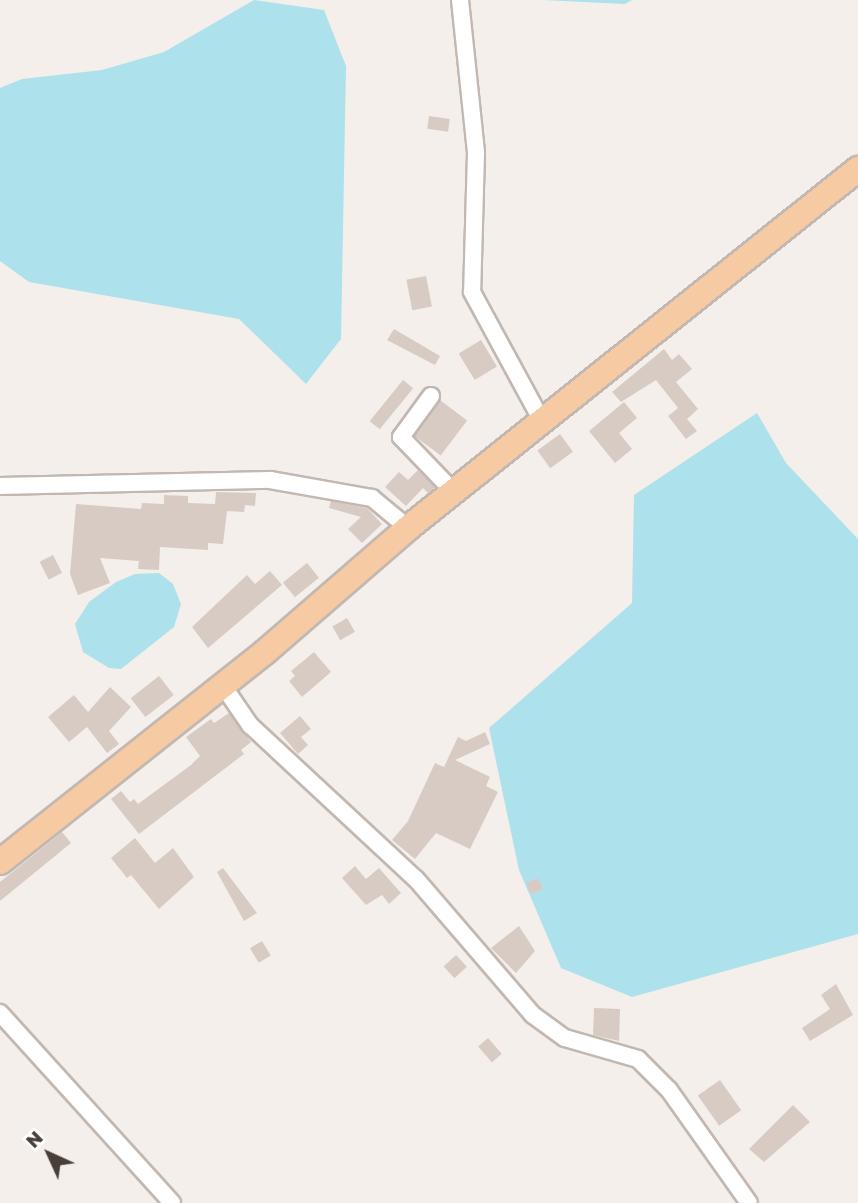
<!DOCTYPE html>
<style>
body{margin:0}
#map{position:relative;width:858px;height:1203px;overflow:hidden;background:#f4efeb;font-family:"Golos Text",sans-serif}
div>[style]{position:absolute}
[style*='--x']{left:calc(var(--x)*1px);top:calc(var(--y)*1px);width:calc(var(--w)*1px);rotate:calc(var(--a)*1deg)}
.water>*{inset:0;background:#ade1eb}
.building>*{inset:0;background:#d8cbc4;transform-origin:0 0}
.roads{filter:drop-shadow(2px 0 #c2b8b1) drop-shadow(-2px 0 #c2b8b1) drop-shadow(0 2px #c2b8b1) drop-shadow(0 -2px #c2b8b1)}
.minor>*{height:16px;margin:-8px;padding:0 8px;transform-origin:8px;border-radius:8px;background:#fff}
.primary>*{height:24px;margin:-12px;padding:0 12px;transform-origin:12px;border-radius:12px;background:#f6caa2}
span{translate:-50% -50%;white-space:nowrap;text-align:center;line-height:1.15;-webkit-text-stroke:5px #fff;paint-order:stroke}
.north{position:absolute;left:14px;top:1119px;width:70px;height:70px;-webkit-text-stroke:5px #fff;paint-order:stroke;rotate:315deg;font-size:19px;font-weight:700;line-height:28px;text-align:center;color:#483f39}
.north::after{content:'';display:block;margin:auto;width:24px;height:32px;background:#483f39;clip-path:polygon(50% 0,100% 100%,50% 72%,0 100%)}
</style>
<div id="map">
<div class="water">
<div style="clip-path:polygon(254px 0,324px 10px,346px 66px,341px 339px,306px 384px,239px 319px,29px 282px,0 261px,0 88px,22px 79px,102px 70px,164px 52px)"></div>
<div style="clip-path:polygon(543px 0,632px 0,625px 4px)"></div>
<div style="clip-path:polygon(757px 413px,786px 463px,858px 539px,858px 934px,632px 997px,561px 968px,519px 870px,489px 728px,632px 603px,634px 495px)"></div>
<div style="clip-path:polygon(159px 573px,173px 584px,181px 604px,174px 627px,121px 669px,109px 668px,83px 652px,75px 624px,89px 602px,116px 582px,135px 574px)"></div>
</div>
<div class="building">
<div style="left:429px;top:116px;width:21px;height:13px;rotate:8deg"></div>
<div style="left:426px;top:276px;width:31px;height:20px;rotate:79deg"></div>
<div style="clip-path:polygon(394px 329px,440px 356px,435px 365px,387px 340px)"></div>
<div style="left:481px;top:340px;width:31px;height:26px;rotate:59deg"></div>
<div style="clip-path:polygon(664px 349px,672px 360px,679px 354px,692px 369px,676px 382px,698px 409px,687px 419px,697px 431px,686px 439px,668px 416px,678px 408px,656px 380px,621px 402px,612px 392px)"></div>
<div style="left:403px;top:380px;width:13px;height:53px;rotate:39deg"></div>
<div style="left:440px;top:400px;width:34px;height:44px;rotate:37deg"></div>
<div style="clip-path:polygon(624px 402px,637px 418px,619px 433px,632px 449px,615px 463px,589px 431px)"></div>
<div style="left:560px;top:434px;width:22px;height:28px;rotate:54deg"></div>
<div style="clip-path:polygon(418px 470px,435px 487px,428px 493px,423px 488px,406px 506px,385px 487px,399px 472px,408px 480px)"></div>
<div style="clip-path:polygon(216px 492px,256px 493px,255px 506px,245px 505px,244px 512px,227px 511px,223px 544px,208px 543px,208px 550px,160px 547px,159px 570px,138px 569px,139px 561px,100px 558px,110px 583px,78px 595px,70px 574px,76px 504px,141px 509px,142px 503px,164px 504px,164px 495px,188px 496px,188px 503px,215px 504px)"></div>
<div style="clip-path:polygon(331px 501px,367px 508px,382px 524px,362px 543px,348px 529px,361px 517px,329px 508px)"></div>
<div style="left:53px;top:555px;width:20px;height:15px;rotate:63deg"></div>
<div style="left:307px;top:563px;width:19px;height:31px;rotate:51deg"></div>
<div style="clip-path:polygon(270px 571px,282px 585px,208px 648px,192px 627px,247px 575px,255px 584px)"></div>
<div style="left:347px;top:618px;width:16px;height:17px;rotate:60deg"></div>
<div style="clip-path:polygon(314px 652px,331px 672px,302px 697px,289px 681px,295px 676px,291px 671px)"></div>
<div style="left:159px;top:676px;width:24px;height:36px;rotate:52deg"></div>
<div style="clip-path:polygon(110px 687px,131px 707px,109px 731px,119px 744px,107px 753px,87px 727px,69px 742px,48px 717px,74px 695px,88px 712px)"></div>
<div style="clip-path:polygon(229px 713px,251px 742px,241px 750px,244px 754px,139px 834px,111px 799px,121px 791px,130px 802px,134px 799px,138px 804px,191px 765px,200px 756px,186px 737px,211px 719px,214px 723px)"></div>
<div style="clip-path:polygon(300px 716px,311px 729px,301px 737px,308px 745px,298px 754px,280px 733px)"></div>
<div style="clip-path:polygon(485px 732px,490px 744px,455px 760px,490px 777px,486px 786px,498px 792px,470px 849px,436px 833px,415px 859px,392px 840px,408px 821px,435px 763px,444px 767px,458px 737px,466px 741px)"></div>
<div style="clip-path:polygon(62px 832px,71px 843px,0 901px,0 882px)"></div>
<div style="clip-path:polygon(135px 838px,155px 863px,173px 848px,194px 877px,159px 909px,131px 875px,127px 878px,111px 858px)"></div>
<div style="clip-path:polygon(355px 866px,366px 879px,379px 868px,401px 893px,389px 904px,382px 895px,366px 905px,342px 878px)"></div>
<div style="clip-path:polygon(223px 868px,257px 913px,244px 921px,217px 872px)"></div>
<div style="left:538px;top:878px;width:12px;height:13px;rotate:66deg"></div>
<div style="clip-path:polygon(519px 926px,535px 951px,516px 973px,491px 948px)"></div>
<div style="left:262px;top:941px;width:17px;height:14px;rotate:59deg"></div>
<div style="left:456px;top:955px;width:16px;height:17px;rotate:47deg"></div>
<div style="clip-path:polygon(836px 984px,853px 1015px,810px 1041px,802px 1028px,830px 1009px,821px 995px)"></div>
<div style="clip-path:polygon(594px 1008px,620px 1009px,619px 1041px,593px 1035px)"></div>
<div style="left:488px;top:1038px;width:21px;height:13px;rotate:49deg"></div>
<div style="left:720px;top:1080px;width:37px;height:27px;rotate:55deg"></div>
<div style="clip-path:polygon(793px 1105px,810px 1122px,764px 1162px,749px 1149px)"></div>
</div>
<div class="roads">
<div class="minor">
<div style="--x:460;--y:0;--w:154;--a:84"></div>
<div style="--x:476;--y:153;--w:139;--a:91.6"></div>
<div style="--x:472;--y:292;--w:147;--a:61.5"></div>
<div style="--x:431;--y:396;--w:51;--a:126.2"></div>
<div style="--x:401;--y:437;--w:76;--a:46.1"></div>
<div style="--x:0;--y:486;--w:270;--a:-1.3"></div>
<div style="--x:270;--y:480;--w:104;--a:10"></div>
<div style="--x:372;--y:498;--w:47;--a:39.8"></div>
<div style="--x:222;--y:684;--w:50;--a:55.7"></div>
<div style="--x:250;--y:725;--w:226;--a:42.9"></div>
<div style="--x:416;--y:879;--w:179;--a:49.3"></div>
<div style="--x:533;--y:1015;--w:39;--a:36"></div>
<div style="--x:565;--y:1038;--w:76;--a:16"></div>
<div style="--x:638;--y:1059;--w:44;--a:45"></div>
<div style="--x:669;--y:1090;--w:138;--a:54.7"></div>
<div style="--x:0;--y:1013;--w:256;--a:47.8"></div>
</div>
<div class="primary">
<div style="--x:0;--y:862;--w:338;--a:-38.4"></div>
<div style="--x:265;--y:652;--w:189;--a:-40.9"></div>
<div style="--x:408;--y:528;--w:576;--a:-38.58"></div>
</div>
</div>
<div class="north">N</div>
</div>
